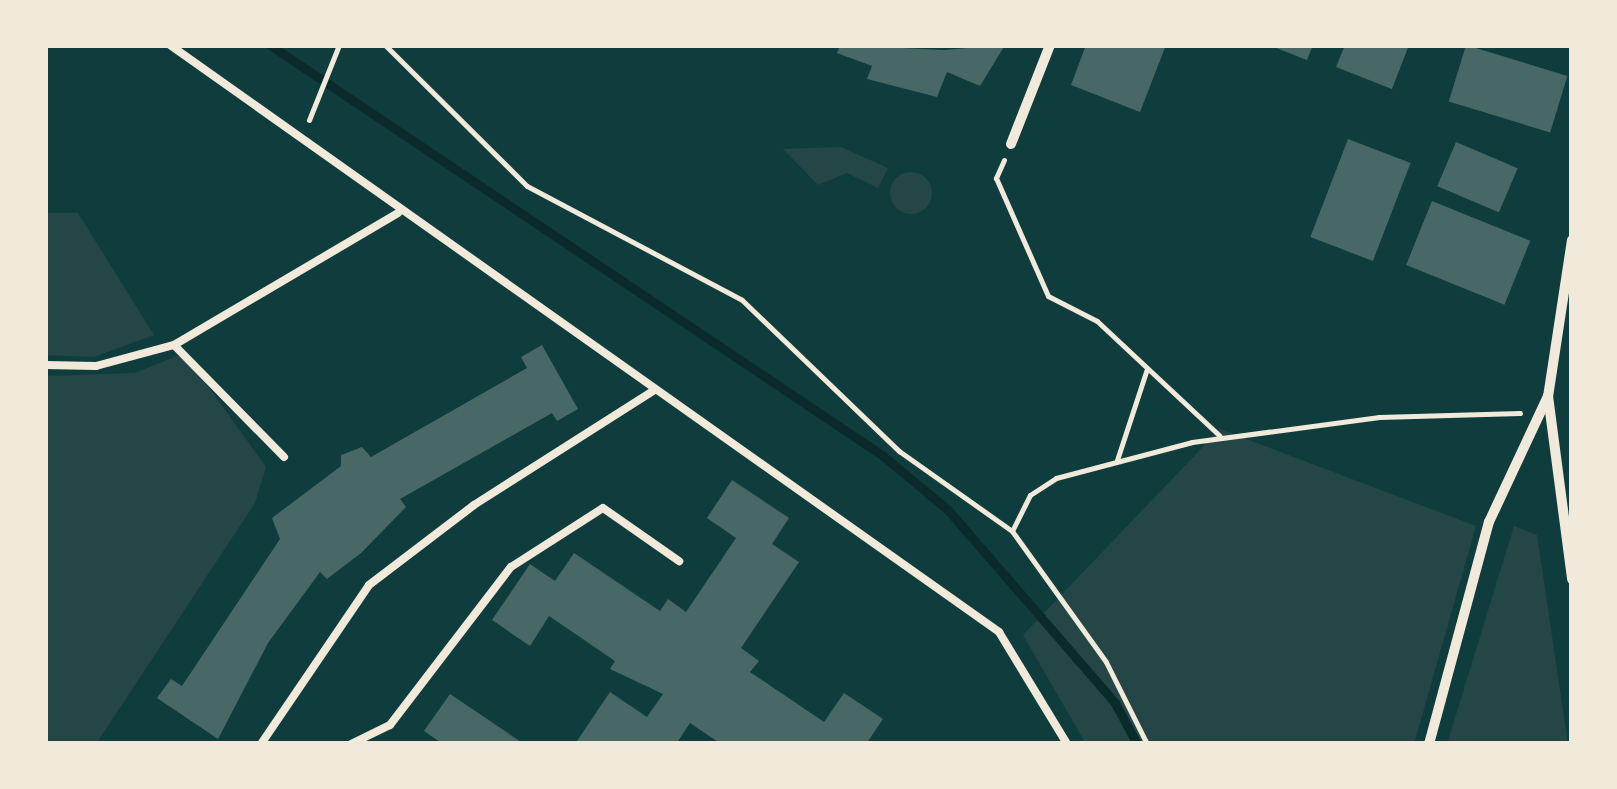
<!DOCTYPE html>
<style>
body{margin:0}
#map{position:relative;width:1617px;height:789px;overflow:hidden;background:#0f3d3e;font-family:"DM Sans",sans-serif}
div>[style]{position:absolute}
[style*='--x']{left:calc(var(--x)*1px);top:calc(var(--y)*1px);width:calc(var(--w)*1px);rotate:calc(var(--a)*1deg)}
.green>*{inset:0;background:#244646}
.round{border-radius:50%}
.stream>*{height:9px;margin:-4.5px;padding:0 4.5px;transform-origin:4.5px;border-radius:4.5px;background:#0a2a2b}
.building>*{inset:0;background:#486865;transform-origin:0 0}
.path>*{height:5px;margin:-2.5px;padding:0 2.5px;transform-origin:2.5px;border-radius:2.5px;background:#f1e9da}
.service>*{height:8px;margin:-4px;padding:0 4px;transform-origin:4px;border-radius:4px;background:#f1e9da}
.minor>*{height:10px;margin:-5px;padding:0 5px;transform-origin:5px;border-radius:5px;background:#f1e9da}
span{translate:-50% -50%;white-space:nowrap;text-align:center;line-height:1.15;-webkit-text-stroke:9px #f1e9da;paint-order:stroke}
.frame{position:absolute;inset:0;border:48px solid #f1e9da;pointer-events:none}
</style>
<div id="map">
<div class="green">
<div style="clip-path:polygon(841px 147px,888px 168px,878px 188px,847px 173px,818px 185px,783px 149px)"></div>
<div class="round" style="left:890px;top:172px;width:42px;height:42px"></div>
<div style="clip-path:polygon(45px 213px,78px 213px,154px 335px,94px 357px,45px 355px)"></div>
<div style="clip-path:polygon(184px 353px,266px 467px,255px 503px,96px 744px,45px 744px,45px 376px,135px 373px)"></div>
<div style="clip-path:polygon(1220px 429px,1476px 526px,1414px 744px,1086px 744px,1023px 635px)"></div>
<div style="clip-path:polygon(1514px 526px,1537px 535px,1568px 744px,1447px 744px)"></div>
</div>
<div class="stream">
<div style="--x:270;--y:45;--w:737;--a:33.82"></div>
<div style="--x:882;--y:455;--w:86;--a:39.8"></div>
<div style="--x:948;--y:510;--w:255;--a:49.1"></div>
<div style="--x:1115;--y:703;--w:47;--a:61.8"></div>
</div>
<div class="building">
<div style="clip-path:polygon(840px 45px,944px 50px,1005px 45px,980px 86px,947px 72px,937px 97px,867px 79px,872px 66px,837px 53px)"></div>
<div style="clip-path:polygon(1086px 45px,1166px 45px,1140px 112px,1071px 85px)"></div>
<div style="clip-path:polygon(1269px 45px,1313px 45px,1307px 60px)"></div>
<div style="clip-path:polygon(1345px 45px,1409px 45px,1392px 89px,1336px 67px)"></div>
<div style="left:1466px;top:45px;width:106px;height:59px;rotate:17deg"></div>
<div style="left:1348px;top:139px;width:67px;height:105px;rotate:21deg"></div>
<div style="left:1456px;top:142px;width:67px;height:48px;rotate:23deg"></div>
<div style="left:1432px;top:201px;width:106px;height:69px;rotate:22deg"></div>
<div style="clip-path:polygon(542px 345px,578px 409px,557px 421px,552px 413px,400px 499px,406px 507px,361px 553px,327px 579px,320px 572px,268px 643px,218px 739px,157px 698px,171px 679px,182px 686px,280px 539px,272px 518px,341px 466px,341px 455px,362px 447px,371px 457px,527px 368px,521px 357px)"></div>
<div style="clip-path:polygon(732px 480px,789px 518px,772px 544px,799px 562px,741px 648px,759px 661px,750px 672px,824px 722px,844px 693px,883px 719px,866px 744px,721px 744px,690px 723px,676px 744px,575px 744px,610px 692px,647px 717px,663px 694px,610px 669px,615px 661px,549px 616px,530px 646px,492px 620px,530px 564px,555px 581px,574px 553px,660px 611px,668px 599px,686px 612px,736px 538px,707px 518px)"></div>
<div style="clip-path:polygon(450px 694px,524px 744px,443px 744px,424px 731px)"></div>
</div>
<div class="path">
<div style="--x:385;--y:45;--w:200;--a:44.8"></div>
<div style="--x:527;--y:186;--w:243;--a:27.9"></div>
<div style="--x:742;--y:300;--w:218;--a:43.9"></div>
<div style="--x:899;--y:451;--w:138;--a:35.3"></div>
<div style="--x:1012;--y:531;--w:161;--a:54.3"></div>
<div style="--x:1106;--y:662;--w:92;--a:63.4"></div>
<div style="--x:309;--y:120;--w:81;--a:-68.2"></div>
<div style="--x:1004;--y:160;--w:20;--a:114"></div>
<div style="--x:996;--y:178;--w:129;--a:66.2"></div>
<div style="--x:1048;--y:296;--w:55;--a:27"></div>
<div style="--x:1097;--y:321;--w:168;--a:43.1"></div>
<div style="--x:1117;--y:460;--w:96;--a:-71.8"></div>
<div style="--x:1012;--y:531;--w:40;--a:-63.4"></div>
<div style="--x:1030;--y:495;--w:31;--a:-33"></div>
<div style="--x:1056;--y:478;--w:141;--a:-14.8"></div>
<div style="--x:1192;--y:442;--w:189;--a:-7.6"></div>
<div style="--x:1379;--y:417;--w:141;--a:-1.6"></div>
</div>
<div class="service">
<div style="--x:170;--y:45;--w:1016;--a:35.3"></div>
<div style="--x:999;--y:632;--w:131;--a:58.7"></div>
<div style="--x:174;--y:345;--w:157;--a:45.5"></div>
<div style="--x:45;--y:365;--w:51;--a:1.1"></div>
<div style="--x:96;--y:366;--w:81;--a:-15.1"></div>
<div style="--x:174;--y:345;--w:260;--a:-30.5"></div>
<div style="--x:261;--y:744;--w:192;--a:-55.8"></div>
<div style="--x:369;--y:585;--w:132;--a:-37.3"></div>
<div style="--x:474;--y:505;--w:212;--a:-32.5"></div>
<div style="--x:351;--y:744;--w:43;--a:-26"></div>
<div style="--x:390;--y:725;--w:199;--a:-52.6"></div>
<div style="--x:511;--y:567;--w:109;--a:-32.7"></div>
<div style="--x:603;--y:508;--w:93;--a:34.9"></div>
</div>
<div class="minor">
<div style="--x:1011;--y:144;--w:106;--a:-68.5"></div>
<div style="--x:1572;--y:240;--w:158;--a:98.7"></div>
<div style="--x:1548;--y:396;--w:185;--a:82.5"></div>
<div style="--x:1429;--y:744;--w:230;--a:-74.9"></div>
<div style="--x:1489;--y:522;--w:139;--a:-64.9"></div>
</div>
<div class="frame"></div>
</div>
